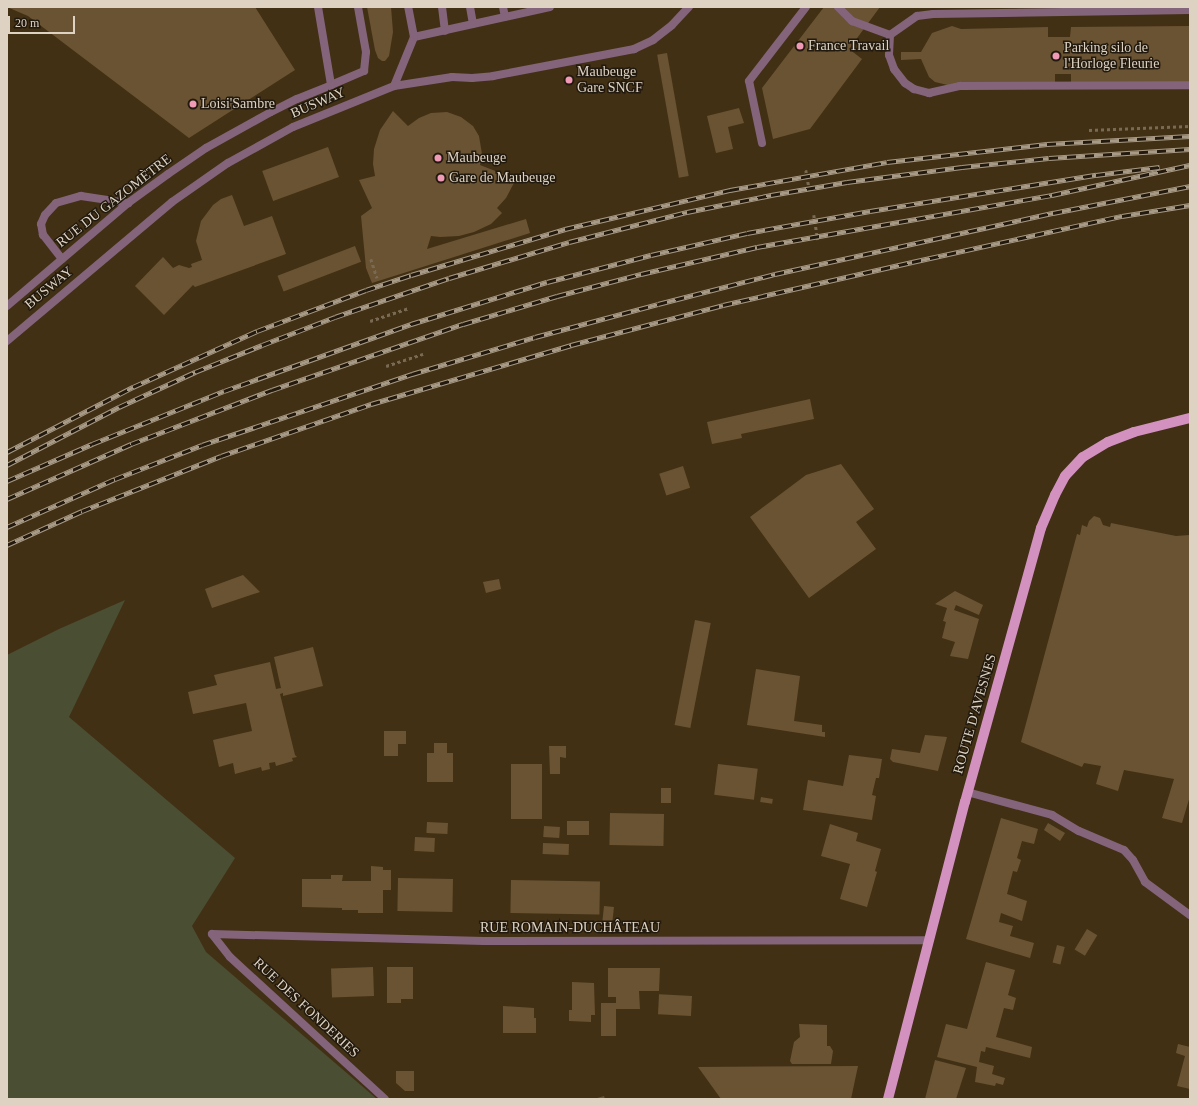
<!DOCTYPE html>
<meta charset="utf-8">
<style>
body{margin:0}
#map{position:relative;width:1197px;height:1106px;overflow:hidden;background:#423015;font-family:"Times New Roman",serif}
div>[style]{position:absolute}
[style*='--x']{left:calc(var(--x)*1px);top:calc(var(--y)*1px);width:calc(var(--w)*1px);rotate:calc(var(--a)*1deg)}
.green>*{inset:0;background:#4a4e32}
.building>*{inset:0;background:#6a5332;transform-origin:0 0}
.path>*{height:2.5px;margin-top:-1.25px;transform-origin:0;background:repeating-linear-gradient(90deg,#796a53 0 3px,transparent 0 6px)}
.service>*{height:8px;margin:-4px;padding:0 4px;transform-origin:4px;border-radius:4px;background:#84647a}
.minor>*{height:8px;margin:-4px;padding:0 4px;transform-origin:4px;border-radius:4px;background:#84647a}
.primary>*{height:10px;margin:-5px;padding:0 5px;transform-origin:5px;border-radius:5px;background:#d391c0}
.rail>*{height:4.5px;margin-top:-2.25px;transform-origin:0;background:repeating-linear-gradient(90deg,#221a0e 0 9px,#a79a86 0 18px);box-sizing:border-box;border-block:1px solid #a79a86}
.dots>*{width:11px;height:11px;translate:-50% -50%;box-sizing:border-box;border:2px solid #221a0e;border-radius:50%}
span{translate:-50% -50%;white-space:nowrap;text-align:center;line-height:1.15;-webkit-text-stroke:3px #221a0e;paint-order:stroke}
.poi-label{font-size:14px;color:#ded3c3}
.left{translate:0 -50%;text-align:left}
.street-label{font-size:14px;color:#ded3c3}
.frame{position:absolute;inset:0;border:8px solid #ded3c3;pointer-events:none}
.scale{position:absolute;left:8px;top:16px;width:67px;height:18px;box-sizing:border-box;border:2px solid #ded3c3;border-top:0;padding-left:5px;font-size:12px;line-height:14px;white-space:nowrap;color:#ded3c3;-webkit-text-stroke:3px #221a0e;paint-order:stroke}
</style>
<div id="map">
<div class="green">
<div style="clip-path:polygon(125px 600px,69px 717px,235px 858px,192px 926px,206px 952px,377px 1099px,7px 1099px,7px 655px,59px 629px)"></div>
</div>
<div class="building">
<div style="clip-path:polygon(7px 7px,255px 7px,295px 70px,189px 138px,28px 16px)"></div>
<div style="clip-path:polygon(367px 7px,391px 7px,393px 32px,389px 56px,385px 61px,382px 61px,378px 58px,375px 50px)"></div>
<div style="clip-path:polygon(824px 7px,880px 7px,849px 49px,862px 59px,810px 129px,773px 139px,762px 88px)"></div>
<div style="clip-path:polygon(952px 26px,961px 29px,1048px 27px,1048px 37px,1070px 37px,1071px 27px,1190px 26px,1190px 82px,1071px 83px,1071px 74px,1055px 74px,1055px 83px,952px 86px,935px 82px,929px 77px,921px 59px,901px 60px,901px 52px,921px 52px,932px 33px)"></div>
<div style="left:667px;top:53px;width:125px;height:10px;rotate:80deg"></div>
<div style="clip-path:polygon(739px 108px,744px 123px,728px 127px,733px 149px,716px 153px,707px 116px)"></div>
<div style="clip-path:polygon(393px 111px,408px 126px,419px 118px,431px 113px,447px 112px,461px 117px,473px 126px,479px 136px,482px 154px,480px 165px,516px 179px,506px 198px,497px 208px,502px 213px,491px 224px,474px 232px,459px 236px,440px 237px,431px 236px,427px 249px,526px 219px,530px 233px,372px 283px,366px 268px,361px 216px,372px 208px,359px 180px,375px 176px,373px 164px,374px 149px,380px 130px)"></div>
<div style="left:328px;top:147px;width:32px;height:70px;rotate:70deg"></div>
<div style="clip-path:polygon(232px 195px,244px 226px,272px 216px,286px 254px,195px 287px,193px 285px,164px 315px,135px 286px,163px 257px,173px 268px,179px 265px,189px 268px,192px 267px,191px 264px,202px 260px,196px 241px,201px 221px,213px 205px,221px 199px)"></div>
<div style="left:355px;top:246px;width:17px;height:83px;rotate:69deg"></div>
<div style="clip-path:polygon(810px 399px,814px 419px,741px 434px,742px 438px,712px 444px,707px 422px)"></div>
<div style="clip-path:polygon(841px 464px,874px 509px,856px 522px,876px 549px,809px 598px,750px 517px,806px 475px)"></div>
<div style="left:683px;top:466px;width:23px;height:25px;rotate:72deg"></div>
<div style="clip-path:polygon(1094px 516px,1100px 518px,1103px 525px,1110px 527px,1111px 523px,1176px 536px,1190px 535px,1190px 782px,1177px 780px,1190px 782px,1190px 796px,1182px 823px,1162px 818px,1174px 779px,1124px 770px,1118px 791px,1096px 784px,1101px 766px,1084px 763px,1082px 767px,1021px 742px,1077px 534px,1080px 535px,1082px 525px,1087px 527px,1089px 521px)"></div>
<div style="clip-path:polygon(243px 575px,260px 592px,212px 608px,205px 589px)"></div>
<div style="clip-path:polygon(499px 579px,501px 589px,486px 593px,483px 582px)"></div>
<div style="clip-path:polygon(955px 591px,983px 605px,979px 615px,956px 605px,954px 610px,979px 619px,968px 659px,950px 656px,955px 642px,942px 638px,946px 622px,943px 621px,947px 608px,935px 604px)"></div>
<div style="left:695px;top:620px;width:16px;height:107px;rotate:11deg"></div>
<div style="clip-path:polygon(313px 647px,323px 686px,283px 696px,283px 693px,280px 694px,295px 755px,297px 757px,292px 758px,293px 761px,276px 766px,275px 762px,269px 763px,270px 769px,262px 771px,261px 767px,235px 774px,233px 763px,219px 767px,213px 740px,252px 731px,246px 703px,193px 714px,188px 692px,217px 685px,214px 675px,270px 662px,276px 689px,281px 688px,274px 657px)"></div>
<div style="clip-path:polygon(756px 669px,800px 676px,794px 721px,822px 725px,822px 732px,825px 732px,825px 737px,747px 725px)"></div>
<div style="clip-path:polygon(384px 731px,406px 731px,406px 744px,398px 744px,398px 756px,384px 756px)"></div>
<div style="clip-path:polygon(925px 735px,947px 737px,938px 771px,893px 762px,890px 759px,892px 749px,920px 753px)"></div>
<div style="clip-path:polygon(434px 743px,447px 743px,447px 753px,453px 753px,453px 782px,427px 782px,427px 753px,434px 753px)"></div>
<div style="clip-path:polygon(549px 746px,566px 746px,566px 758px,560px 757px,560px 774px,550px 774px)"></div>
<div style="clip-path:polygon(849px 755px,882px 759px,879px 778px,876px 778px,872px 795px,876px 796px,872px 820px,803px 810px,808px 780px,843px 786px)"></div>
<div style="left:511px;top:764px;width:31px;height:55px"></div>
<div style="left:718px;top:764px;width:40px;height:31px;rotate:7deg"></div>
<div style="left:671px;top:788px;width:15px;height:10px;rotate:90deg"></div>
<div style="left:761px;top:797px;width:12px;height:5px;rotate:9deg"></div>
<div style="left:610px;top:813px;width:54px;height:32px;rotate:1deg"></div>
<div style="clip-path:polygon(1001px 818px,1038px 829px,1034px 844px,1022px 841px,1017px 858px,1021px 860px,1017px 872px,1013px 871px,1007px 894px,1027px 901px,1022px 921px,1001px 913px,999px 922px,1013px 926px,1010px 936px,1034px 943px,1030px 958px,966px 939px)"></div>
<div style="left:567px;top:821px;width:22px;height:14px"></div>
<div style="left:427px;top:822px;width:21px;height:11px;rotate:3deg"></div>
<div style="clip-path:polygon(1048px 823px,1065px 833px,1060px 841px,1044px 830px)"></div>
<div style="clip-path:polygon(830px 824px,858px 833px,856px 841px,881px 849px,875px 871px,877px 872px,867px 907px,840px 899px,850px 864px,821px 856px)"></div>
<div style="left:544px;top:826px;width:16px;height:11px;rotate:4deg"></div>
<div style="left:415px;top:837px;width:20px;height:14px;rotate:3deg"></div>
<div style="left:543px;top:843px;width:26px;height:11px;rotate:2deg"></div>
<div style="clip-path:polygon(371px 866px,383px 867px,383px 870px,391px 870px,391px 890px,383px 890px,383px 913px,358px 913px,358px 910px,342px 910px,342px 908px,302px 907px,302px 879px,331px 879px,331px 875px,343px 875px,342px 881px,371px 881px)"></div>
<div style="left:398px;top:878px;width:55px;height:33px;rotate:1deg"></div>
<div style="left:511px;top:880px;width:89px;height:33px;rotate:1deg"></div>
<div style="left:604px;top:906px;width:10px;height:18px;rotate:6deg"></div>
<div style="left:1087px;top:929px;width:12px;height:24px;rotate:31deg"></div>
<div style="left:1057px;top:945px;width:8px;height:18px;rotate:14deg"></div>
<div style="clip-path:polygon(986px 962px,1015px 970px,1008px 995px,1016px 998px,1013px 1010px,1004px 1008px,996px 1037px,1032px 1047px,1030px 1058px,986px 1047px,985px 1052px,981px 1051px,979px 1062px,994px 1066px,992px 1074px,1005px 1078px,1003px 1085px,996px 1083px,995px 1086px,975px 1082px,977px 1067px,937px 1057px,946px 1024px,967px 1029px)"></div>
<div style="left:373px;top:967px;width:29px;height:42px;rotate:88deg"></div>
<div style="clip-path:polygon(387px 967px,413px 967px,413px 999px,401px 999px,401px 1003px,387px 1003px)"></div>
<div style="clip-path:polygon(608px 968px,660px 968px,659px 991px,639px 991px,640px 1009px,616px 1009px,616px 1036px,601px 1036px,601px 1003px,616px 1003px,616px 997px,608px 997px)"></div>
<div style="clip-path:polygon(572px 982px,594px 983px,595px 1015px,591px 1015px,591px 1022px,569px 1021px,569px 1010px,572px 1010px)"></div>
<div style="left:692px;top:996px;width:20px;height:33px;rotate:93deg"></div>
<div style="clip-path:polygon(503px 1006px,534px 1008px,534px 1018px,536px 1018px,536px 1033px,503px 1033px)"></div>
<div style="clip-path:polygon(799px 1024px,827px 1025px,827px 1046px,830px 1046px,833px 1051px,831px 1064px,792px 1064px,790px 1061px,794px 1042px,800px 1037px)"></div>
<div style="clip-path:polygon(1178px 1044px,1190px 1047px,1190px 1089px,1177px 1086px,1185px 1056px,1176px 1053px)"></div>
<div style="clip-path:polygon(935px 1060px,966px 1068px,956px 1099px,925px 1099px)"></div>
<div style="clip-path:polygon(858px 1066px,851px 1099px,721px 1099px,698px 1067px)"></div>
<div style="clip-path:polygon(396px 1071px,414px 1071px,414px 1091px,405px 1091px,396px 1083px)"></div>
<div style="clip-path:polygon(604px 1096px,605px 1099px,594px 1099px)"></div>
</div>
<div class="path">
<div style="--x:1089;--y:130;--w:101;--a:-2.3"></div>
<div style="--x:806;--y:170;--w:23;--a:80"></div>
<div style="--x:814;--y:215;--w:25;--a:81"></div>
<div style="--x:371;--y:259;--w:20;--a:72"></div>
<div style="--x:370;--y:321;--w:41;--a:-18.4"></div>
<div style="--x:386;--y:366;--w:39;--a:-18"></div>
</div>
<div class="service">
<div style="--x:318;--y:7;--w:79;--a:80.5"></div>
<div style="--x:331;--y:85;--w:36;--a:-23"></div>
<div style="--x:364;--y:71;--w:19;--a:-84"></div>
<div style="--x:366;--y:52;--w:46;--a:-100.1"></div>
<div style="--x:442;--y:7;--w:24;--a:83"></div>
<div style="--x:470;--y:7;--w:17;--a:80"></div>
<div style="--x:503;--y:7;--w:10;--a:79"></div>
<div style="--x:414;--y:37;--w:139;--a:-12.4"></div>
<div style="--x:394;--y:86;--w:53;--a:-67.8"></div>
<div style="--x:414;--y:37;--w:31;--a:-101"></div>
<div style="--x:762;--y:143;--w:63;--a:-101.8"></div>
<div style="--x:749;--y:81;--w:93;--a:-52.4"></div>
<div style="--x:7;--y:341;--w:216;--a:-40.1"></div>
<div style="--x:172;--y:202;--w:68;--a:-34.9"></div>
<div style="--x:228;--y:163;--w:74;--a:-29"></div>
<div style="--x:293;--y:127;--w:109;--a:-22.1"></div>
<div style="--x:394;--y:86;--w:59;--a:-8.8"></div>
<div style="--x:452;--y:77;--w:20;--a:3"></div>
<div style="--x:472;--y:78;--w:21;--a:-5"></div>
<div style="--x:493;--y:76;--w:144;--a:-10.8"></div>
<div style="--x:634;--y:49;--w:21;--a:-25"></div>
<div style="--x:653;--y:40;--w:24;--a:-38"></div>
<div style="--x:672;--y:25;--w:25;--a:-47"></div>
<div style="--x:967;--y:792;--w:88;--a:15.1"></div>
<div style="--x:1052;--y:815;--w:31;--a:31"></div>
<div style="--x:1079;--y:831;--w:49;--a:22.9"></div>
<div style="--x:1124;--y:850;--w:13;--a:48"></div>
<div style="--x:1133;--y:860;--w:25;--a:61"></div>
<div style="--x:1145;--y:882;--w:56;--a:36.3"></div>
</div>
<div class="minor">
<div style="--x:838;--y:7;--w:20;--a:45"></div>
<div style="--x:852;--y:21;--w:40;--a:20.2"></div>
<div style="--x:1190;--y:10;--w:257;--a:179.1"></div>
<div style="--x:933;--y:14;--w:16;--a:173"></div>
<div style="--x:917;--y:16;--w:33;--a:145"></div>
<div style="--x:890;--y:35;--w:20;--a:93"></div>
<div style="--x:889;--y:55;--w:15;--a:70"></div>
<div style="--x:894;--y:69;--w:18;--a:52"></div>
<div style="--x:905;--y:83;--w:11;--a:34"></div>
<div style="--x:914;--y:89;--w:16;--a:15"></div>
<div style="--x:929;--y:93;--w:32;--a:-13"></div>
<div style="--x:960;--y:86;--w:230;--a:-0.2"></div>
<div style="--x:62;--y:259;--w:31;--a:-128"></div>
<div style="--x:43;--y:235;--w:11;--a:-100"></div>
<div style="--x:41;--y:224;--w:10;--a:-66"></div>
<div style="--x:45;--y:215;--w:16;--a:-47"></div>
<div style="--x:56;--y:203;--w:26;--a:-16"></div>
<div style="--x:81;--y:196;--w:48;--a:8.5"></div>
<div style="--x:7;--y:306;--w:159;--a:-40.4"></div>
<div style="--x:128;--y:203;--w:49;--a:-35.9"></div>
<div style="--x:168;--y:174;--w:46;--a:-34.4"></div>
<div style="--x:206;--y:148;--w:74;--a:-29"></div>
<div style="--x:271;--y:112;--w:29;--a:-27"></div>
<div style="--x:297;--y:99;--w:37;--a:-22"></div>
<div style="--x:212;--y:934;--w:272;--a:1.5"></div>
<div style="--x:484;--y:941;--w:444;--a:-0.1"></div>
<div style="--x:212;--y:934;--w:29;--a:52"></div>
<div style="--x:230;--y:957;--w:210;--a:42.5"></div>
</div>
<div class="primary">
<div style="--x:888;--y:1099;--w:307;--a:-75.5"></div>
<div style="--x:965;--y:802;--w:284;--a:-74.5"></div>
<div style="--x:1041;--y:528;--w:36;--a:-67"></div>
<div style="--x:1055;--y:495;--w:21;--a:-62"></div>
<div style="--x:1065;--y:476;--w:26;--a:-47"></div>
<div style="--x:1083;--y:457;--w:29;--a:-31"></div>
<div style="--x:1108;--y:442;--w:28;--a:-21"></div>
<div style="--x:1134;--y:432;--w:58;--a:-14"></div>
</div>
<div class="rail">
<div style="--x:7;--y:452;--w:142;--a:-27.3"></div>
<div style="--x:133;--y:387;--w:136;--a:-24.3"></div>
<div style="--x:257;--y:331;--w:116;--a:-20.6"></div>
<div style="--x:366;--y:290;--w:47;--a:-18.4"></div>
<div style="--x:411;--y:275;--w:161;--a:-16.6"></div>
<div style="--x:565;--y:229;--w:170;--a:-13.3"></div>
<div style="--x:730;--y:190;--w:159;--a:-10.1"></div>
<div style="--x:887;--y:162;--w:161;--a:-6.4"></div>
<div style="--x:1047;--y:144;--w:143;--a:-3.2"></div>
<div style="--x:7;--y:465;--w:126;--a:-27.4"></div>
<div style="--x:119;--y:407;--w:84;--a:-24.7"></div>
<div style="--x:195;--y:372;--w:72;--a:-21.9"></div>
<div style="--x:262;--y:345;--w:78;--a:-21"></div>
<div style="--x:335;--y:317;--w:120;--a:-18.9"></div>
<div style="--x:449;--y:278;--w:125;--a:-16.7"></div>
<div style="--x:569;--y:242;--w:122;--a:-14.3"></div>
<div style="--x:687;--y:212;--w:86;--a:-11.4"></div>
<div style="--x:771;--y:195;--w:77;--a:-9.7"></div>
<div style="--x:847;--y:182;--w:116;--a:-7.4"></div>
<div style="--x:962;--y:167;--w:87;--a:-5.9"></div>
<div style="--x:1049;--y:158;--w:141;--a:-3.7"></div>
<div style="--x:7;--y:481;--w:93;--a:-23.5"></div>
<div style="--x:92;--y:444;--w:142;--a:-21.9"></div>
<div style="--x:224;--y:391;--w:199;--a:-19.7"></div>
<div style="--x:411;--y:324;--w:142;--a:-17.2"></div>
<div style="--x:547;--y:282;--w:107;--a:-14.6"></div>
<div style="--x:651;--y:255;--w:98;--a:-12.9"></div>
<div style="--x:747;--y:233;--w:125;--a:-10.1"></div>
<div style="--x:870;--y:211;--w:229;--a:-9.1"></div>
<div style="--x:1096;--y:175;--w:64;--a:-7.1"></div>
<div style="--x:7;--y:499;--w:136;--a:-23.9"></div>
<div style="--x:131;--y:444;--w:151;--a:-21"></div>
<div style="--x:272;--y:390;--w:202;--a:-19.1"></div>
<div style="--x:463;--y:324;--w:98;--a:-16.6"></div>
<div style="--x:557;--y:296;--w:87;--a:-14.7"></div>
<div style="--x:641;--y:274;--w:119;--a:-13.1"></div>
<div style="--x:757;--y:247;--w:300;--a:-10"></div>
<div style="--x:1052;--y:195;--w:141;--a:-12.3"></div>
<div style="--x:7;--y:527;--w:118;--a:-24"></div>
<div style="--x:115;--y:479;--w:93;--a:-21.3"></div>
<div style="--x:202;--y:445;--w:222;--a:-18.7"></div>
<div style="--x:412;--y:374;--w:128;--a:-16.7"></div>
<div style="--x:535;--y:337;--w:127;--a:-15"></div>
<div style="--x:658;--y:304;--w:121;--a:-14.4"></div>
<div style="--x:775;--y:274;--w:285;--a:-12.4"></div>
<div style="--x:1053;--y:213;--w:140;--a:-11.1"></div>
<div style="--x:7;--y:545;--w:82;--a:-24.4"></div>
<div style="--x:82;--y:511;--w:149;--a:-21.6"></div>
<div style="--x:221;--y:456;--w:159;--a:-19.1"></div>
<div style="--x:371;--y:404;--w:209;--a:-16.4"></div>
<div style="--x:571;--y:345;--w:157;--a:-14.7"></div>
<div style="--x:723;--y:305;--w:194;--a:-12.8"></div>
<div style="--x:912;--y:262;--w:215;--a:-12.4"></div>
<div style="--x:1122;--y:216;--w:69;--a:-9.2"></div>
</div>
<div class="dots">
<div style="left:800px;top:46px;background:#f09ab5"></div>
<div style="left:1056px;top:56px;background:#f09ab5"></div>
<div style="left:569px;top:80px;background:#f09ab5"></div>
<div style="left:193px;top:104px;background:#f09ab5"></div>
<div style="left:438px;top:158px;background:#f09ab5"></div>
<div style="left:441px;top:178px;background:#f09ab5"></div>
</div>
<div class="poi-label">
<span class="left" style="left:808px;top:46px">France Travail</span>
<span class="left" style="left:1064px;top:56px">Parking silo de<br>l'Horloge Fleurie</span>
<span class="left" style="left:577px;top:80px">Maubeuge<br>Gare SNCF</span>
<span class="left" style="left:201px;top:104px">Loisi'Sambre</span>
<span class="left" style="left:447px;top:158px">Maubeuge</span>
<span class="left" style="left:449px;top:178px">Gare de Maubeuge</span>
</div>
<div class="street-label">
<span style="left:318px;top:103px;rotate:-23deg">BUSWAY</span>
<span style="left:114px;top:201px;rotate:-38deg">RUE DU GAZOMÈTRE</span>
<span style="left:49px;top:288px;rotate:-40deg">BUSWAY</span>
<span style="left:975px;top:714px;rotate:-74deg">ROUTE D'AVESNES</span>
<span style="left:570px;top:928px">RUE ROMAIN-DUCHÂTEAU</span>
<span style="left:306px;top:1008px;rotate:43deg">RUE DES FONDERIES</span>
</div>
<div class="frame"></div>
<div class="scale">20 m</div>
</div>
